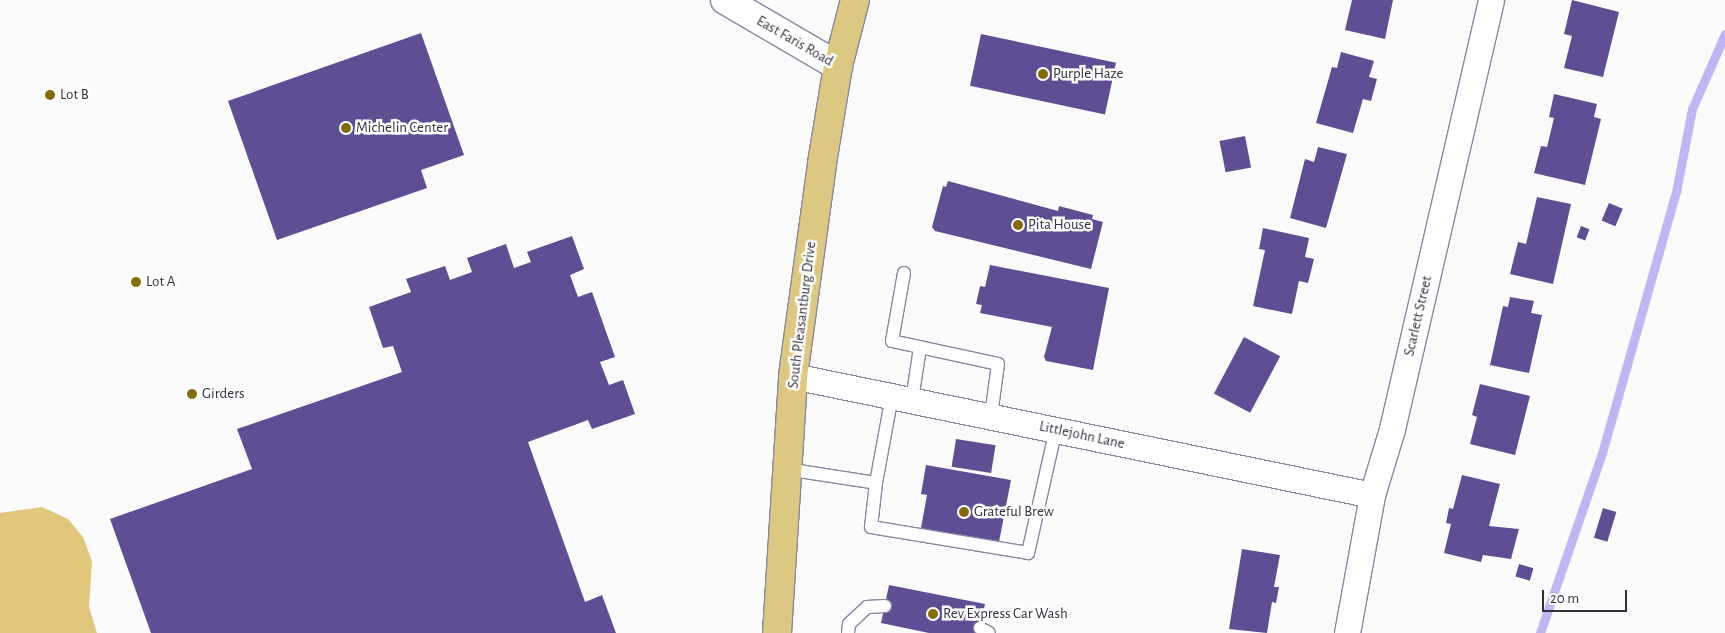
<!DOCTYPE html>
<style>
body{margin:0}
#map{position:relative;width:1725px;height:633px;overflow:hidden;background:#fbfbfb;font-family:"Alegreya Sans",sans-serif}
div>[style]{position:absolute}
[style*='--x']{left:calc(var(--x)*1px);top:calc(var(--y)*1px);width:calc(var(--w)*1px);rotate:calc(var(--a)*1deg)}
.green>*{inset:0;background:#e0c77c}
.stream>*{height:9px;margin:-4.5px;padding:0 4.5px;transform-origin:4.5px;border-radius:4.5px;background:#c1b5f4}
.building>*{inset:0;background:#604e95;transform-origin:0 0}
.roads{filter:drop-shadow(1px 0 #89859f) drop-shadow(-1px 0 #89859f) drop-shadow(0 1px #89859f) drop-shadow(0 -1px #89859f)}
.lane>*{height:12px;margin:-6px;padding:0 6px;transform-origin:6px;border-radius:6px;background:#fff}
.street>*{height:25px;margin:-12.5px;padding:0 12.5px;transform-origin:12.5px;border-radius:12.5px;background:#fff}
.secondary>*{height:28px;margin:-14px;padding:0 14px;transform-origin:14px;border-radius:14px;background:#fff}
.primary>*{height:28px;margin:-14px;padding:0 14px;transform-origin:14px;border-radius:14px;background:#ddc882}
.dots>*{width:14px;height:14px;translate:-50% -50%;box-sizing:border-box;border:2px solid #fff;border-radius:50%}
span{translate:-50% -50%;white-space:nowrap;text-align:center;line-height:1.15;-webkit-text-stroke:5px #fff;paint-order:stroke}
.street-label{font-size:15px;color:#33313d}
.poi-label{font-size:15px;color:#33313d}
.left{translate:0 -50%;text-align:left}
.scale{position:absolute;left:1542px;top:590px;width:85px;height:22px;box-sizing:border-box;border:2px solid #33313d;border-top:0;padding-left:6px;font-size:15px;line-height:18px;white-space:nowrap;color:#33313d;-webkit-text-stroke:4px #fff;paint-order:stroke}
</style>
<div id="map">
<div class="green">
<div style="clip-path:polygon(42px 507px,68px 519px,83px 537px,92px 561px,89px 607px,97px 633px,0 633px,0 513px)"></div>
</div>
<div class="stream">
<div style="--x:1540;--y:633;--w:190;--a:-71"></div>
<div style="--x:1602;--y:453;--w:271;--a:-74.2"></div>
<div style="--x:1676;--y:192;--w:85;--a:-79.1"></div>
<div style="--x:1692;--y:109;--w:82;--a:-66.3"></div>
</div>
<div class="building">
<div style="clip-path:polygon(1352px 0,1393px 0,1385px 39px,1345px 30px)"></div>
<div style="clip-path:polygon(1572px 0,1619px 12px,1603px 77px,1564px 68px,1572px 36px,1564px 34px)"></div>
<div style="clip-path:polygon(421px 33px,464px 155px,421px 170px,427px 188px,277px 240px,228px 101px)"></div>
<div style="left:981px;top:34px;width:138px;height:53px;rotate:12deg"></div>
<div style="clip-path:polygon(1341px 52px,1374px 61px,1369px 77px,1377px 79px,1371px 101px,1363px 99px,1353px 133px,1316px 123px,1332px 67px,1337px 68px)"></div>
<div style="clip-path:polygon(1554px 94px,1597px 104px,1594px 117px,1601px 119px,1585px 185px,1534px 173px,1541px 146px,1547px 147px,1554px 118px,1549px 117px)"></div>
<div style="left:1245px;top:136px;width:32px;height:26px;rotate:79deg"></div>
<div style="clip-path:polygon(1318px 147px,1347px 154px,1326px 228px,1290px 218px,1305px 159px,1314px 162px)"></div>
<div style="clip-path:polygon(948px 181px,1058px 211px,1059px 206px,1093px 215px,1092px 219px,1103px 222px,1091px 269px,935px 231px,932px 227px,943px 186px,946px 187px)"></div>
<div style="clip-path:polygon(1537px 197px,1571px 204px,1553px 284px,1510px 274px,1518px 242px,1526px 244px)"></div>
<div style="left:1609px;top:203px;width:15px;height:19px;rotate:23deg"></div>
<div style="left:1581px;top:226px;width:9px;height:12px;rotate:21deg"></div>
<div style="clip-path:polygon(1263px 228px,1309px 238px,1305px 257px,1314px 259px,1308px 283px,1299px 281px,1292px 314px,1253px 306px,1265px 250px,1259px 249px)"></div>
<div style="clip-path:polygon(572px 236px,584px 269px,570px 275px,578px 297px,592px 292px,615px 357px,600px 362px,609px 385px,623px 380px,635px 414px,592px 429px,588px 420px,528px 442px,585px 602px,602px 595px,616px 633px,151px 633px,110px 519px,252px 469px,237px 429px,402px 372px,393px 346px,383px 348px,369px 307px,411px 292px,406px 279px,445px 266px,450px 280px,472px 272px,467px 258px,506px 244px,514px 268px,531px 262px,527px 252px)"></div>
<div style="clip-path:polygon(990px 265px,1109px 288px,1093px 370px,1046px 361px,1044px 357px,1052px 327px,980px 313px,982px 305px,976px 304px,980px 286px,985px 287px)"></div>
<div style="clip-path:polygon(1510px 297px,1534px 301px,1531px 313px,1542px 315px,1529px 373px,1490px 365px,1503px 306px,1508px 307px)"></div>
<div style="left:1244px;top:337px;width:41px;height:64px;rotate:28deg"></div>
<div style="clip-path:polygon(1480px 384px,1530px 396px,1515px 455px,1470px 444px,1477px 417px,1472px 415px)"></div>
<div style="left:956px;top:439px;width:40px;height:28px;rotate:9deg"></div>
<div style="clip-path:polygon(926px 465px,1011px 480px,999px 542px,921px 528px,927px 495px,921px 494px)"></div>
<div style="clip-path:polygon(1462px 475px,1500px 484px,1489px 526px,1519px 529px,1511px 559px,1483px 555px,1481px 562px,1444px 553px,1451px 524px,1446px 523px,1449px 508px,1453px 509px)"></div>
<div style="left:1603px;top:508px;width:14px;height:31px;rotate:17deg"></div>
<div style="clip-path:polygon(1242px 549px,1280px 555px,1274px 587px,1279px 587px,1276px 603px,1272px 602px,1267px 633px,1229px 629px)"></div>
<div style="left:1519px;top:564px;width:15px;height:13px;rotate:16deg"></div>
<div style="clip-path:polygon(889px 585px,985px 604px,979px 633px,929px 633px,881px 623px)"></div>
</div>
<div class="roads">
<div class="lane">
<div style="--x:904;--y:273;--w:69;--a:100"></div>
<div style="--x:892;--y:341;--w:108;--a:12.2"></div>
<div style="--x:998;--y:364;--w:52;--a:97.7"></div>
<div style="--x:912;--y:400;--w:53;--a:-81.3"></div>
<div style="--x:786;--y:469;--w:91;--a:8.8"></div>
<div style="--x:876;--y:483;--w:88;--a:-79.6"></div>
<div style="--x:876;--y:483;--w:44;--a:96.5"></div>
<div style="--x:871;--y:527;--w:159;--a:9.4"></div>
<div style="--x:1028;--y:553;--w:127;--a:-77.3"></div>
<div style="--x:980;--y:628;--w:10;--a:29"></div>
<div style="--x:848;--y:633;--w:9;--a:-84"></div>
<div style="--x:849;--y:624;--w:25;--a:-43"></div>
<div style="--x:867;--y:607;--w:18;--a:-3"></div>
</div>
<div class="street">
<div style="--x:793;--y:376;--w:591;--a:11.61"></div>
<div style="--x:1347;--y:633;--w:140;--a:-79.7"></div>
<div style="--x:1372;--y:495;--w:69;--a:-73.1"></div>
<div style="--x:1392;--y:429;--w:440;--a:-77"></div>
</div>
<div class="secondary">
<div style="--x:725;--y:0;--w:131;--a:30.3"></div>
</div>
<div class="primary">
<div style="--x:777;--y:633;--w:257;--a:-86.4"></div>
<div style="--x:793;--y:376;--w:215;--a:-82.2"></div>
<div style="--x:822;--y:163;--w:98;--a:-80.6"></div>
<div style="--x:838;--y:66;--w:68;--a:-75.6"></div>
</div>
</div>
<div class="dots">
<div style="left:1043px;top:74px;background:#846b06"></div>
<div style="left:50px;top:95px;background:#846b06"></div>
<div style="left:346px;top:128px;background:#846b06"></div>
<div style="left:1018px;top:225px;background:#846b06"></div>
<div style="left:136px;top:282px;background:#846b06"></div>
<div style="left:192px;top:394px;background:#846b06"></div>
<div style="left:964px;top:512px;background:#846b06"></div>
<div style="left:933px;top:614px;background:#846b06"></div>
</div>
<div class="street-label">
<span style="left:795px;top:41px;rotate:30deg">East Faris Road</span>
<span style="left:802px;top:315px;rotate:-83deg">South Pleasantburg Drive</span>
<span style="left:1418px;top:316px;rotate:-77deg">Scarlett Street</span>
<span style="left:1082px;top:435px;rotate:12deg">Littlejohn Lane</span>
</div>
<div class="poi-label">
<span class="left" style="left:1053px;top:74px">Purple Haze</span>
<span class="left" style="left:60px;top:95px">Lot B</span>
<span class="left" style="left:356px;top:128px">Michelin Center</span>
<span class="left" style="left:1028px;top:225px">Pita House</span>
<span class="left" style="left:146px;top:282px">Lot A</span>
<span class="left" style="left:202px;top:394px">Girders</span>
<span class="left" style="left:974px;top:512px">Grateful Brew</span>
<span class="left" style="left:943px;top:614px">Rev Express Car Wash</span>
</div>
<div class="scale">20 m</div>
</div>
